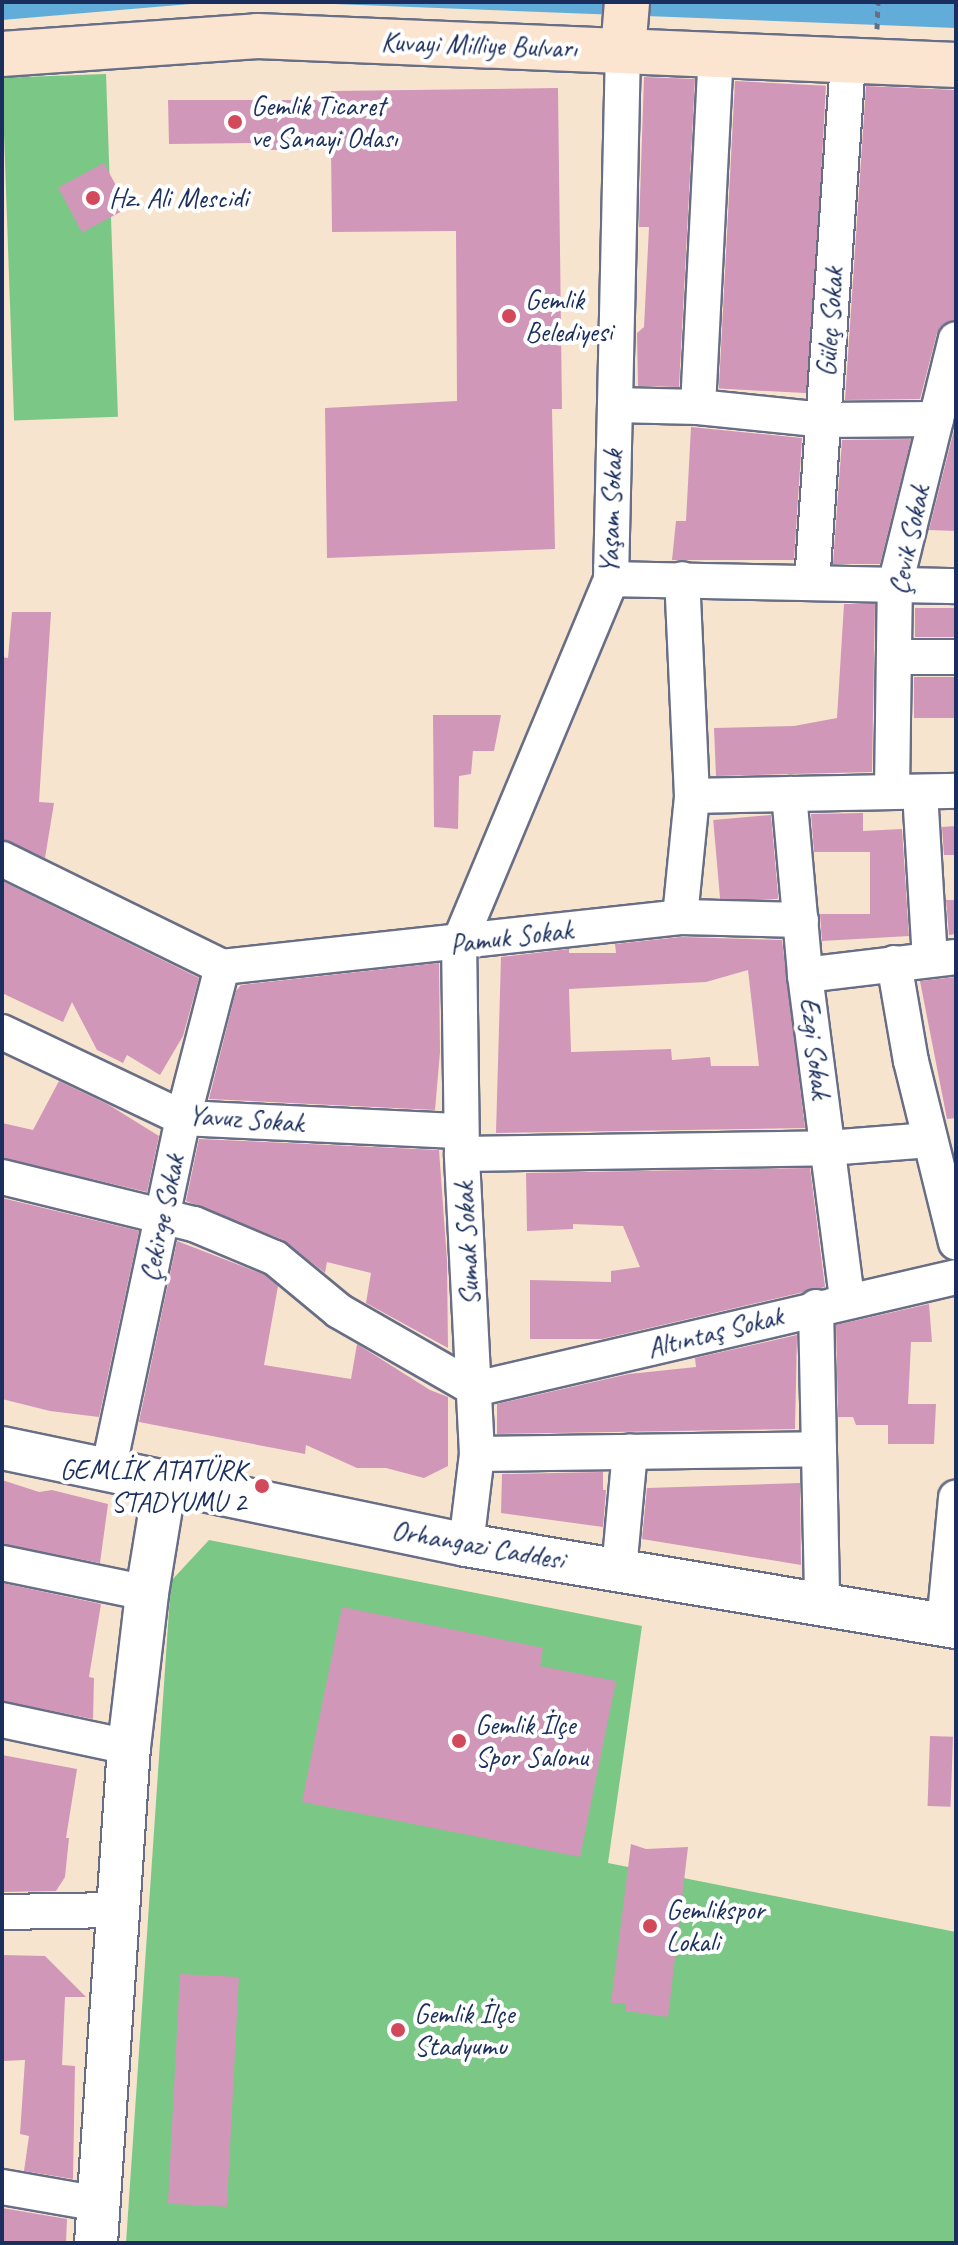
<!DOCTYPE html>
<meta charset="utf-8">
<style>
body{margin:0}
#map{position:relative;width:958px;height:2245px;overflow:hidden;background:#f7e4cf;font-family:Caveat,sans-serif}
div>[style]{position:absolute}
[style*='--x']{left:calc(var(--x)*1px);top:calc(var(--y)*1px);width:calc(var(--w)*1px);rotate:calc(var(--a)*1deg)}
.green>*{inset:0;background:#7bc886;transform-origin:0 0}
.water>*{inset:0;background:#61acd9}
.building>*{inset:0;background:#d097b9;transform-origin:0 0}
.path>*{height:5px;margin-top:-2.5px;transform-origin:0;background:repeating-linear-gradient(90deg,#686e86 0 6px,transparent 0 12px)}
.roads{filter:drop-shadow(2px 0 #686e86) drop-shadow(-2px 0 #686e86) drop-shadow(0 2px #686e86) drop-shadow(0 -2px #686e86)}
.minor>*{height:34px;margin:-17px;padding:0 17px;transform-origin:17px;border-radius:17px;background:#fff}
.tertiary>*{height:42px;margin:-21px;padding:0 21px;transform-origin:21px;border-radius:21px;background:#fff}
.secondary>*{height:44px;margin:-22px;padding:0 22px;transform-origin:22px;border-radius:22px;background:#fce5d0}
.dots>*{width:22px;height:22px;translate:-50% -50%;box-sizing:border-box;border:4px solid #fff;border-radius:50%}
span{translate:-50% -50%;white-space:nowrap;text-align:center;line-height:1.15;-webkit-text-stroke:8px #fff;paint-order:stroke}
.street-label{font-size:28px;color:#1b2f5e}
.poi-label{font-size:28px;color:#1b2f5e}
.left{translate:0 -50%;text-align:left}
.right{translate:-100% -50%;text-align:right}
.frame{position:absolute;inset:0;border:4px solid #1b2f5e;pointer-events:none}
</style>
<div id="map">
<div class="green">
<div style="left:106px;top:74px;width:343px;height:104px;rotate:88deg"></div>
<div style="clip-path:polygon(209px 1540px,642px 1626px,608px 1863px,956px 1932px,954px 2243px,126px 2243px,171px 1581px)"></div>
</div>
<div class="water">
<div style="clip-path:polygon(2px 2px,214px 2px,2px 20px)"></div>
<div style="clip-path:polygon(281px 2px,956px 2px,956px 28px)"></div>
</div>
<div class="building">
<div style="clip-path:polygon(644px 77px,695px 79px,679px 387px,638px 386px,637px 333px,644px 327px,649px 227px,639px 227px)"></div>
<div style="left:735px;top:81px;width:91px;height:308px;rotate:3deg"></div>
<div style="clip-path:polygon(866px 86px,956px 90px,956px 320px,942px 325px,937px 333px,920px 399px,845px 400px)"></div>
<div style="clip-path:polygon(558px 88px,562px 409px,552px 409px,555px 549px,327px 558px,325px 408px,457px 401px,456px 231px,332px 232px,331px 149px,266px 150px,266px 143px,169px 144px,168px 100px,331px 100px,331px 91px)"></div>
<div style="left:104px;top:163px;width:51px;height:52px;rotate:62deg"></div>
<div style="clip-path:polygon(956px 422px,956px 531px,929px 530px)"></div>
<div style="clip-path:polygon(691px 427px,802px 438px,794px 560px,672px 560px,676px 521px,686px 521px)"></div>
<div style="clip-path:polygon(911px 439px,880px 564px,833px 564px,842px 440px)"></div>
<div style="clip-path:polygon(844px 604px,875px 604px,872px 772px,716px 776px,714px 728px,794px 726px,837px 718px)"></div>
<div style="left:915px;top:608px;width:41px;height:29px"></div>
<div style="clip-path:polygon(12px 612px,51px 612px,39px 802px,54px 803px,45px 858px,2px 839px,2px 657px,8px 658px)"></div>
<div style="left:914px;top:677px;width:42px;height:41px"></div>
<div style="clip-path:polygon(433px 715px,501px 715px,494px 751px,473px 751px,471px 774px,459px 776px,458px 829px,434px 827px)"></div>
<div style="clip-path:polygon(863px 813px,863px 831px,902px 829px,909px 936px,822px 941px,820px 914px,870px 914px,870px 852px,814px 852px,811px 814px)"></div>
<div style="left:771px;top:815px;width:84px;height:58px;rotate:85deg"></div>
<div style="clip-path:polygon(956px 826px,956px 855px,944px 855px,942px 827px)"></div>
<div style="clip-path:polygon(2px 881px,199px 978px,183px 1036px,160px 1075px,127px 1055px,123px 1063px,97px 1050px,72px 1002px,63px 1022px,2px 993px)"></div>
<div style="clip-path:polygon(946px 900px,956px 900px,956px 934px,949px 935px)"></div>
<div style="clip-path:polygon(evenodd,681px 937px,782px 940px,805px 1128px,496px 1133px,501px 957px,569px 949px,569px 953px,616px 953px,615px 944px,681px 937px,748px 970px,759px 1066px,711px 1066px,710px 1057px,672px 1060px,671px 1049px,571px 1052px,569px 989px,706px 982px,748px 970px)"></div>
<div style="clip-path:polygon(439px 963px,440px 1052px,435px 1110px,209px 1099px,236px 991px,241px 985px)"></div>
<div style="clip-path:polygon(956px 977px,956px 1118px,947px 1119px,920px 981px)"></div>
<div style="clip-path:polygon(59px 1081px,109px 1105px,159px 1136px,147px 1192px,2px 1158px,2px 1123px,33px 1130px)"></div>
<div style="clip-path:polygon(199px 1139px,439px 1150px,447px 1260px,448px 1348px,366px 1303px,371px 1273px,327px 1262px,325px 1273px,283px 1240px,186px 1201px)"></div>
<div style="clip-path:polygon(810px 1168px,825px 1287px,602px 1339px,530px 1339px,530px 1280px,611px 1282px,611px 1271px,640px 1267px,623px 1226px,573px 1224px,573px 1229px,527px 1231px,526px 1173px)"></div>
<div style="clip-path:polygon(2px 1198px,139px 1231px,99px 1417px,50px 1411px,2px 1399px)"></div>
<div style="clip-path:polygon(177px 1241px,265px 1275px,278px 1286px,264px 1365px,351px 1379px,357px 1344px,430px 1390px,448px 1397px,448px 1466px,424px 1478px,386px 1468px,357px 1468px,306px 1445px,305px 1454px,139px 1422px)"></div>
<div style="clip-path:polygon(929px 1304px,932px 1342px,911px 1342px,908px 1404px,936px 1404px,934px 1444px,888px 1444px,888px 1425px,856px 1425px,853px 1417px,838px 1417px,836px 1325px)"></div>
<div style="clip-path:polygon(797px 1335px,795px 1429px,497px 1434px,497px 1404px,629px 1374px,696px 1367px,695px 1358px)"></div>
<div style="clip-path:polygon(603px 1472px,603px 1490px,606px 1490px,603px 1527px,501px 1513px,502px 1474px)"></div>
<div style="clip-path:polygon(2px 1480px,39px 1492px,52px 1490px,108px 1504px,100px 1563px,2px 1544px)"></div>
<div style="clip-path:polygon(800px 1483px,801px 1565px,642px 1539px,647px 1488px)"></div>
<div style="clip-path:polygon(2px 1583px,101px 1604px,89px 1677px,94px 1678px,93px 1719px,2px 1701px)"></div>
<div style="clip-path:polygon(342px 1607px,543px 1648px,540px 1666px,616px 1681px,580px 1857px,302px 1802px)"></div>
<div style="left:930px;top:1736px;width:23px;height:70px;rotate:2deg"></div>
<div style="clip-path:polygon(2px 1755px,77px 1769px,66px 1838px,69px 1838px,65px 1877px,56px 1891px,2px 1892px)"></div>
<div style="clip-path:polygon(631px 1844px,646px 1849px,688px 1847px,668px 2017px,626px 2011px,626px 2003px,611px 2003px)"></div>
<div style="clip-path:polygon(2px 1955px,45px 1956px,86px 1997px,65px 1997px,62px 2065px,75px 2066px,73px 2179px,24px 2171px,29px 2136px,20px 2134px,25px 2060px,3px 2061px)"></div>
<div style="left:180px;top:1974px;width:59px;height:230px;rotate:3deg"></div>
<div style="clip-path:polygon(2px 2208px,67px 2219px,66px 2243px,2px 2243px)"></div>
</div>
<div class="path">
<div style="--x:877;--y:29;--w:27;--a:-88"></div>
</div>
<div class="roads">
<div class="minor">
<div style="--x:615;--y:405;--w:83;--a:1.4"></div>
<div style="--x:698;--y:407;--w:126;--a:5.9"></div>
<div style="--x:823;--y:420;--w:113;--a:-0.5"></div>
<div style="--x:698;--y:407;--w:352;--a:-87.1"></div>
<div style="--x:611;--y:579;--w:345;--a:1.2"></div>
<div style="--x:812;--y:583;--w:523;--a:-86.05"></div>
<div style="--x:894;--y:657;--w:62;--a:0"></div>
<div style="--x:892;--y:792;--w:207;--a:-89.2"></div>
<div style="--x:895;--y:585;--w:253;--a:-76.1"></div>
<div style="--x:920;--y:792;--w:167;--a:86.6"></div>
<div style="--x:789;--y:794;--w:182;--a:84.9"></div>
<div style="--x:805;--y:975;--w:328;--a:82.6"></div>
<div style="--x:692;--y:796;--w:264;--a:-1.1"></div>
<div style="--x:2;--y:859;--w:245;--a:26.1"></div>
<div style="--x:680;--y:917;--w:122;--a:-84.3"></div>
<div style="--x:692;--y:796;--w:217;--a:-92.6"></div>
<div style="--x:894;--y:963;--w:99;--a:80.2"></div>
<div style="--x:911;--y:1061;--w:187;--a:76.1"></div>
<div style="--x:222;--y:967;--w:461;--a:-6.2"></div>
<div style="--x:680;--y:917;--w:121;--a:1.4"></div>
<div style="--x:805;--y:975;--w:152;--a:-6.8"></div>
<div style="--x:2;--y:1032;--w:200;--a:25.4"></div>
<div style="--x:183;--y:1118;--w:278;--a:2.7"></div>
<div style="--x:462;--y:1154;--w:366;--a:-0.9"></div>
<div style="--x:828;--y:1148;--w:102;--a:-4.5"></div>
<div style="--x:2;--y:1177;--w:198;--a:13.8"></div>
<div style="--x:194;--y:1224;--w:88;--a:22.8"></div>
<div style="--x:275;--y:1258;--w:83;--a:39.6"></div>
<div style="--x:339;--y:1311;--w:157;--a:29.8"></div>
<div style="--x:475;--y:1389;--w:494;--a:-13.1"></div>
<div style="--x:816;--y:1307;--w:297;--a:88.8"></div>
<div style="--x:477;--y:1454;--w:342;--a:-0.8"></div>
<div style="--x:108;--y:1471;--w:361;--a:-78"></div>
<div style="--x:183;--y:1118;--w:156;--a:-75.5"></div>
<div style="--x:466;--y:1545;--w:92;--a:-83.1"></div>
<div style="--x:477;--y:1454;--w:300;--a:-92.9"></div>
<div style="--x:462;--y:1154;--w:211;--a:-90.8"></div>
<div style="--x:459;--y:943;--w:394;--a:-67.3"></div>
<div style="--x:611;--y:579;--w:528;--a:-88.7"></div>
<div style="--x:2;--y:1563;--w:148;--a:11.7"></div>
<div style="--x:619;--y:1570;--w:119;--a:-84.7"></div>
<div style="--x:944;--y:1625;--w:128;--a:-84.6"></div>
<div style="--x:2;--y:1720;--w:130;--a:12"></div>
<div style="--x:2;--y:1912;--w:114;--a:-1"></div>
<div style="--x:2;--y:2187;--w:98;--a:9.9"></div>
</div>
<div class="tertiary">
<div style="--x:2;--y:1448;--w:474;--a:11.8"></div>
<div style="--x:466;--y:1545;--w:497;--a:9.5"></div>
<div style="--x:96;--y:2243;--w:497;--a:-86.2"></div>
<div style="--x:129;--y:1747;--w:155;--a:-83.3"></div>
<div style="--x:147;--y:1593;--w:111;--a:-80.7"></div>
</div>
<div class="secondary">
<div style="--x:623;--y:51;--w:49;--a:-85.3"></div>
<div style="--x:2;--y:54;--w:256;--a:-4"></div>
<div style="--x:257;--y:36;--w:700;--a:2.38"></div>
</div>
</div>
<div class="dots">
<div style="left:235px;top:122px;background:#d1495b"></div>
<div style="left:93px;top:198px;background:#d1495b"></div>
<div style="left:509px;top:316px;background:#d1495b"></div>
<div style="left:262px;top:1486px;background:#d1495b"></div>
<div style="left:459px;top:1741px;background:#d1495b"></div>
<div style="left:650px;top:1926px;background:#d1495b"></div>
<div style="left:398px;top:2030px;background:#d1495b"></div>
</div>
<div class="street-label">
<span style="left:479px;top:45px;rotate:2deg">Kuvayi Milliye Bulvarı</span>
<span style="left:830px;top:322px;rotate:-86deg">Güleç Sokak</span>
<span style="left:611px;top:512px;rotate:-88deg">Yaşam Sokak</span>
<span style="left:909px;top:540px;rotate:-78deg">Çevik Sokak</span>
<span style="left:511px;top:937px;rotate:-7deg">Pamuk Sokak</span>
<span style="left:815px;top:1048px;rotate:83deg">Ezgi Sokak</span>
<span style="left:246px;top:1119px;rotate:4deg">Yavuz Sokak</span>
<span style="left:162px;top:1218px;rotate:-78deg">Çekirge Sokak</span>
<span style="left:467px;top:1244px;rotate:-93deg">Sumak Sokak</span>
<span style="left:715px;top:1332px;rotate:-14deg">Altıntaş Sokak</span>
<span style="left:478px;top:1545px;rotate:10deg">Orhangazi Caddesi</span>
</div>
<div class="poi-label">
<span class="left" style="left:251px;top:122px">Gemlik Ticaret<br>ve Sanayi Odası</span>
<span class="left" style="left:109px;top:198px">Hz. Ali Mescidi</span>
<span class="left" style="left:525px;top:316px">Gemlik<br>Belediyesi</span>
<span class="right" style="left:246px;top:1486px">GEMLİK ATATÜRK<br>STADYUMU 2</span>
<span class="left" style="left:475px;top:1741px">Gemlik İlçe<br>Spor Salonu</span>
<span class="left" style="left:666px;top:1926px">Gemlikspor<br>Lokali</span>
<span class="left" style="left:414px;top:2030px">Gemlik İlçe<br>Stadyumu</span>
</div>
<div class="frame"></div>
</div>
